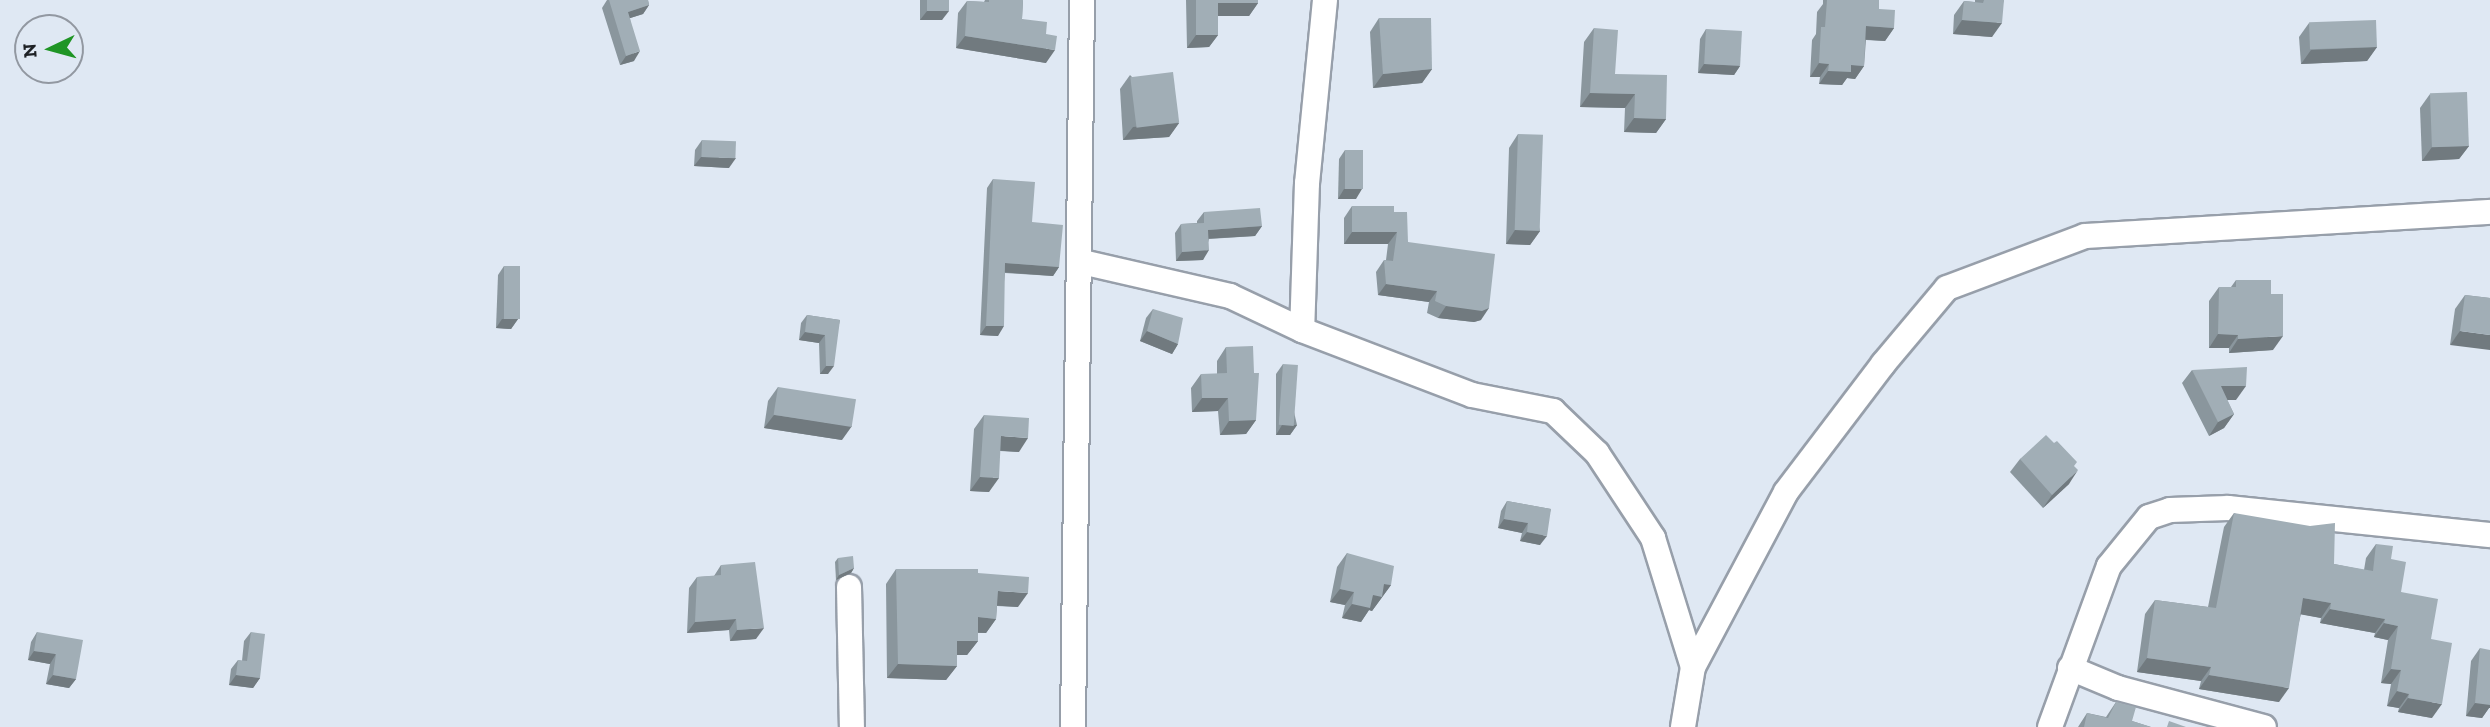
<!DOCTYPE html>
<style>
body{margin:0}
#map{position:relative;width:2490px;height:727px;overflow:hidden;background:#dfe8f3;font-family:"Zilla Slab",serif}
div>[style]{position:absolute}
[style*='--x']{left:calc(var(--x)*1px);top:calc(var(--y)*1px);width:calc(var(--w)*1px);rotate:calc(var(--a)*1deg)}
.roads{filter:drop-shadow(2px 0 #979faa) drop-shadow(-2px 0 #979faa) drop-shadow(0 2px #979faa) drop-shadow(0 -2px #979faa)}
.minor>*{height:24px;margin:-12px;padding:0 12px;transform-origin:12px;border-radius:12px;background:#fff}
.wall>*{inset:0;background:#8a969d}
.shaded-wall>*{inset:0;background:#717a7f}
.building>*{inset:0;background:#a1aeb6;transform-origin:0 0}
span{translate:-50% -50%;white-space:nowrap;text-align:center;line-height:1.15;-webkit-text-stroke:7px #dfe8f3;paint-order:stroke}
.north{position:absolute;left:14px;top:14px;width:70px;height:70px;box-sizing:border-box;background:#dfe8f3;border:2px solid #9298a1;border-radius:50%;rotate:265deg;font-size:19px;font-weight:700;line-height:28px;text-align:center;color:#1e2125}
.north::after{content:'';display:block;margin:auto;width:24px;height:32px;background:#1f9525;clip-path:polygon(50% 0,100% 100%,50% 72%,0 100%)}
</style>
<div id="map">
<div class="roads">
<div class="minor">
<div style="--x:1325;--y:0;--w:184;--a:95.6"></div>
<div style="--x:1307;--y:183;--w:147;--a:91.9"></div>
<div style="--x:1302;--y:330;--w:182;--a:20.9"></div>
<div style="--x:1472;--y:395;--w:83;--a:11.2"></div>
<div style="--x:1553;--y:411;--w:61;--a:43.7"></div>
<div style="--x:1597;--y:453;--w:102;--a:56.6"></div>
<div style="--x:1653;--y:538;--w:135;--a:72.8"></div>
<div style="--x:1693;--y:667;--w:61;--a:99.5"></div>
<div style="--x:1082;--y:262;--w:152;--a:12.9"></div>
<div style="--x:1230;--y:296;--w:80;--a:25.3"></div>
<div style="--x:849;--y:587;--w:140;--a:88.8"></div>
<div style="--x:1693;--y:667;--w:198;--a:-62"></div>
<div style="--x:1786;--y:492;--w:161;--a:-52.8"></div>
<div style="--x:1883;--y:364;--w:99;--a:-49.9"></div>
<div style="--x:1947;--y:288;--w:147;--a:-20.6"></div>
<div style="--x:2085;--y:236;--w:406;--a:-3.4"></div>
<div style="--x:2070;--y:668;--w:52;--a:22.6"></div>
<div style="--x:2118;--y:688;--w:151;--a:15"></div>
<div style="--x:1073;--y:727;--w:727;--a:-89.29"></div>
<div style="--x:2050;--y:727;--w:171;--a:-69.9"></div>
<div style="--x:2109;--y:566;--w:63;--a:-50.8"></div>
<div style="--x:2149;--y:517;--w:22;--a:-18"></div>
<div style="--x:2170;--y:510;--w:58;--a:-2"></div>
<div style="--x:2228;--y:508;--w:263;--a:5.9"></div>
</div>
</div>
<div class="wall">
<div style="clip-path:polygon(607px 0,648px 0,649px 5px,643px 14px,630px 18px,634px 61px,620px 65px,602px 8px)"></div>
<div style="clip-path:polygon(920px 0,949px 0,942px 20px,920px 20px)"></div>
<div style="clip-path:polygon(985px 0,1023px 0,1022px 19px,1046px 34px,1046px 63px,956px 48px,958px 13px,967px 1px,984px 2px)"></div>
<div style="clip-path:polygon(1186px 0,1258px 0,1258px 3px,1249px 16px,1218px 16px,1218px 35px,1209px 47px,1187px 48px)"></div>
<div style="clip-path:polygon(1823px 0,1879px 0,1879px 9px,1894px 28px,1885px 41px,1866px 40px,1864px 66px,1855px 79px,1847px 78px,1842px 85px,1819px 84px,1820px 77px,1810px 77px,1812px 40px,1816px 34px,1817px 12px,1823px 4px)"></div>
<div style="clip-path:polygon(1975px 0,2004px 0,1992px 37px,1953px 34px,1954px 15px,1964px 1px,1975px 2px)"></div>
<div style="clip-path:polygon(1379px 18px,1432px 69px,1422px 83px,1373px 88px,1370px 32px)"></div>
<div style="clip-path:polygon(2309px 23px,2377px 47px,2367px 61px,2301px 64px,2299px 37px)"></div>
<div style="clip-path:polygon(1594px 28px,1615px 74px,1666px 119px,1656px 133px,1624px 132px,1625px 108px,1580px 107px,1584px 42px)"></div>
<div style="clip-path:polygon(1706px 29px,1740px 66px,1734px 75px,1698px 73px,1700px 39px)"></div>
<div style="clip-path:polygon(1130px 75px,1179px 123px,1169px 137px,1123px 140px,1120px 89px)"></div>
<div style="clip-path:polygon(2430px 94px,2469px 146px,2459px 159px,2422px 161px,2420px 108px)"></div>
<div style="clip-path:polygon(1518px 134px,1540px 231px,1530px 245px,1506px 244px,1509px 148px)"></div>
<div style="clip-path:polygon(702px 140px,729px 168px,694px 166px,695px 150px)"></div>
<div style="clip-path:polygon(1345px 150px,1356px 199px,1338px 199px,1339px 159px)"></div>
<div style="clip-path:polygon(993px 179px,1032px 222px,1059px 267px,1053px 276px,1005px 273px,998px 336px,980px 335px,987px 188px)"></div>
<div style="clip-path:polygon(1352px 206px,1394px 212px,1408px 242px,1481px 320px,1474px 322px,1438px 318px,1427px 313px,1429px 302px,1378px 295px,1376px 272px,1384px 260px,1386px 260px,1388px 244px,1344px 244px,1344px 218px)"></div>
<div style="clip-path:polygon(1204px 212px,1262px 226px,1255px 236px,1209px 239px,1203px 260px,1176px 261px,1175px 233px,1181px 224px,1197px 223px,1197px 221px)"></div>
<div style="clip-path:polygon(504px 266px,518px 319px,511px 329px,496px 328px,498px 275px)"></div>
<div style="clip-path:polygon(2236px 280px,2273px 350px,2229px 353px,2229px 348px,2209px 348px,2209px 301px,2219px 287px,2231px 287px)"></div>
<div style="clip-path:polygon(2465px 295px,2490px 298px,2450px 345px,2455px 309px)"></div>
<div style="clip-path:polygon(1153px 309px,1178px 344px,1172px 354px,1140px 341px,1146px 318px)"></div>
<div style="clip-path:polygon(807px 315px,840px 320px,828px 374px,820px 374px,819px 343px,799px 340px,801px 323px)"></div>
<div style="clip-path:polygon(1226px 347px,1256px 420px,1246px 434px,1220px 435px,1218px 411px,1192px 412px,1191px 388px,1201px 374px,1217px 374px,1217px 361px)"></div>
<div style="clip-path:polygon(1283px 364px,1297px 425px,1290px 435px,1276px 435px,1276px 374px)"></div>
<div style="clip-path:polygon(2192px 370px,2236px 400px,2227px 400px,2234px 414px,2224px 428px,2209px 436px,2182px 383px)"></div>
<div style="clip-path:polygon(778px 387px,842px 440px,764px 428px,768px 401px)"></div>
<div style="clip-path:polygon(984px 415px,1019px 452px,1000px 451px,989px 492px,970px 491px,974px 429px)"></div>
<div style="clip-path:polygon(2054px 443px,2074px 466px,2069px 484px,2043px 508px,2010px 472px,2020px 459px)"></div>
<div style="clip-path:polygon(1507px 501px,1551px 509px,1540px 545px,1520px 541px,1522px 533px,1498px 528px,1501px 511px)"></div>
<div style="clip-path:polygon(2234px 513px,2334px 564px,2364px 570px,2366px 558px,2376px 544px,2391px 559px,2401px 592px,2431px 639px,2432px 718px,2398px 712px,2399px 708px,2387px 706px,2391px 684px,2381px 683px,2388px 640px,2374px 637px,2375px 633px,2320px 623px,2321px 618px,2301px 614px,2279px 702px,2199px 689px,2201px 681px,2137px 672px,2145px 614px,2155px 600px,2208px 607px,2224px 527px)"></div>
<div style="clip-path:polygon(1347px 553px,1391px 585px,1372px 611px,1369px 610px,1361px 622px,1342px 618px,1345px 605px,1330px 602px,1337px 567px)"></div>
<div style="clip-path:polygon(838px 558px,854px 568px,851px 573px,836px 580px,835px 562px)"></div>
<div style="clip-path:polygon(721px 565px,756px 639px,730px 641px,729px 630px,687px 633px,689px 588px,697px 577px,714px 576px)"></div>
<div style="clip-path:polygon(896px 569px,978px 573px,1018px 607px,997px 606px,996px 619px,986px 633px,978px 633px,978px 641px,967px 655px,957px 655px,957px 666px,946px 680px,887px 678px,886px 584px)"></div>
<div style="clip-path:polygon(37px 632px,76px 679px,69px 688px,46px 684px,50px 664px,28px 660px,31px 642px)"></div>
<div style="clip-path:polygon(251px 632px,260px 678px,253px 688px,229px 685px,231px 669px,238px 660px,242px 661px,244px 641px)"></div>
<div style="clip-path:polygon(2480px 648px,2489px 708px,2482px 718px,2466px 716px,2471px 661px)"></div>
<div style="clip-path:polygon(2116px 702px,2132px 721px,2151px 727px,2078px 727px,2087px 713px,2106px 717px)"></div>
</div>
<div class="shaded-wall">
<div style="clip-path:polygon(1218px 3px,1258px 3px,1249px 16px,1209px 16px)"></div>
<div style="clip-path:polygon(649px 5px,643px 14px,621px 21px,628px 12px)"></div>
<div style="clip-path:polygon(927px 11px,949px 11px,942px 20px,920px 20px)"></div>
<div style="clip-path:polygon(1962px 20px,2002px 23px,1992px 37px,1953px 34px)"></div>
<div style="clip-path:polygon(1866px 26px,1894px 28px,1885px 41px,1857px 39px)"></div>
<div style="clip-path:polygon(1196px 35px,1218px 35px,1209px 47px,1187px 48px)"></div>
<div style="clip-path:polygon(965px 36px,1055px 50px,1046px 63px,956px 48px)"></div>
<div style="clip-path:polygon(2377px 47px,2367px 61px,2301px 64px,2311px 50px)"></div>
<div style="clip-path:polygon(640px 51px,634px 61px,620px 65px,626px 56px)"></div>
<div style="clip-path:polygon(1819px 63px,1829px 64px,1820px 77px,1810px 77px)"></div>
<div style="clip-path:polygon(1704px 64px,1740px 66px,1734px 75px,1698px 73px)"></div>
<div style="clip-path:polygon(1851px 65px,1864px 66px,1855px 79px,1847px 78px,1842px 85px,1819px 84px,1828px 71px)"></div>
<div style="clip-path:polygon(1432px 69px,1422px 83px,1373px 88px,1383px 74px)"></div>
<div style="clip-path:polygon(1590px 93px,1635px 94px,1625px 108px,1580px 107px)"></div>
<div style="clip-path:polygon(1634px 118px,1666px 119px,1656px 133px,1624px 132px)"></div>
<div style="clip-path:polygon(1179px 123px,1169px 137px,1123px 140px,1133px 127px)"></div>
<div style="clip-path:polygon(2469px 146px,2459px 159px,2422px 161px,2432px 147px)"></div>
<div style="clip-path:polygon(701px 157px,736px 158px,729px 168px,694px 166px)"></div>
<div style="clip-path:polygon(1344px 189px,1362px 189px,1356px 199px,1338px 199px)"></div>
<div style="clip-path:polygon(1262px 226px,1255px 236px,1202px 239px,1208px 230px)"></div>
<div style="clip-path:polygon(1515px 230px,1540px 231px,1530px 245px,1506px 244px)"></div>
<div style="clip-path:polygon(1352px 232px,1397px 232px,1388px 244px,1344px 244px)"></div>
<div style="clip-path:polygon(1209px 250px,1203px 260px,1176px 261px,1182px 252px)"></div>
<div style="clip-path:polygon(1005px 263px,1059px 267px,1053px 276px,999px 272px)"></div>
<div style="clip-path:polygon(1386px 284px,1437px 291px,1429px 302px,1378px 295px)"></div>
<div style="clip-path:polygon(1446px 306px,1489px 308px,1481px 320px,1474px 322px,1438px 318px)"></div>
<div style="clip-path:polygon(502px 319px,518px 319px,511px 329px,496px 328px)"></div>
<div style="clip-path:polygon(986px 326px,1004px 326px,998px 336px,980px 335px)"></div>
<div style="clip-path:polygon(1147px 331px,1178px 344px,1172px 354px,1140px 341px)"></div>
<div style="clip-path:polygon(2460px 331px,2490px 335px,2490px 350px,2450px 345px)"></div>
<div style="clip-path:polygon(805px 332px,825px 335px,819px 343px,799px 340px)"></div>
<div style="clip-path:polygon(2218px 334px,2238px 335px,2229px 348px,2209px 348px)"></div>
<div style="clip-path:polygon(2283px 336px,2273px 350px,2229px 353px,2238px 339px)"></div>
<div style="clip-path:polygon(826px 366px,834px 366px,828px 374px,820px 374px)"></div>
<div style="clip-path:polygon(2221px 386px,2246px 386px,2236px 400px,2211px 400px)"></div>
<div style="clip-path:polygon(1202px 398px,1228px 398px,1218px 411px,1192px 412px)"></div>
<div style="clip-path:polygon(2234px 414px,2224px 428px,2209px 436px,2218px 422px)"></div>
<div style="clip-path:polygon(774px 415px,852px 426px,842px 440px,764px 428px)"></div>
<div style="clip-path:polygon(1256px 420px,1246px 434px,1220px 435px,1229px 421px)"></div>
<div style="clip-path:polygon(1282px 425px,1297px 425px,1290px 435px,1276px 435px)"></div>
<div style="clip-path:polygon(1001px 436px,1028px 438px,1019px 452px,991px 450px)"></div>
<div style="clip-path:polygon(2078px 470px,2069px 484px,2043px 508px,2052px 495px)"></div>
<div style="clip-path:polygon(980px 477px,999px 478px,989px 492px,970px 491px)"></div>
<div style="clip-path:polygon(1504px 519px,1528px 523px,1522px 533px,1498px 528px)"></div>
<div style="clip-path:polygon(1527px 532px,1547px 536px,1540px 545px,1520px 541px)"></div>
<div style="clip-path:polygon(854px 568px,851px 573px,836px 580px,839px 575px)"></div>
<div style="clip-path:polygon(1384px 584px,1391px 585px,1372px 611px,1369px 610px,1361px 622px,1342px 618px,1352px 604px,1373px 595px)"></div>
<div style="clip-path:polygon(1340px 589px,1354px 592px,1345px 605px,1330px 602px)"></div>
<div style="clip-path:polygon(998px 591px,1028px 593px,1018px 607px,988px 605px)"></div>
<div style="clip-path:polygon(2303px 598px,2331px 603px,2321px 618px,2293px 613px)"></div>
<div style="clip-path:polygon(2330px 609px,2385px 619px,2375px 633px,2320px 623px)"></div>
<div style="clip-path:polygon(978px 617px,996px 619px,986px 633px,967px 632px)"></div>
<div style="clip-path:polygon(736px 619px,729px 630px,687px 633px,695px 622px)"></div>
<div style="clip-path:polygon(2384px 623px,2398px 626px,2388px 640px,2374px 637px)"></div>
<div style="clip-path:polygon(764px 628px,756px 639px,730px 641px,737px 630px)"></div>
<div style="clip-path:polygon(957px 641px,978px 641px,967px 655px,947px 655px)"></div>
<div style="clip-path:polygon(34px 651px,56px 654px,50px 664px,28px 660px)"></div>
<div style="clip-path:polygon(2147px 658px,2211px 667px,2201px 681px,2137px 672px)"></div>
<div style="clip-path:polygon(898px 664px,957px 666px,946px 680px,887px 678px)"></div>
<div style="clip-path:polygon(2391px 669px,2401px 670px,2391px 684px,2381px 683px)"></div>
<div style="clip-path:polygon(53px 675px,76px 679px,69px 688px,46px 684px)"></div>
<div style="clip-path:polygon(236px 675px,260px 678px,253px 688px,229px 685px)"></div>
<div style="clip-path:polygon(2209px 675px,2289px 688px,2279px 702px,2199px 689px)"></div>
<div style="clip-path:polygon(2397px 691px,2409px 694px,2399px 708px,2387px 706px)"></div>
<div style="clip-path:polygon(2490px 697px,2490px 708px,2489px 708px,2482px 718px,2466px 716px,2475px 703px)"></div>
<div style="clip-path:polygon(2408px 698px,2442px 704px,2432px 718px,2398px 712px)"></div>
</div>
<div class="building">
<div style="clip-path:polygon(609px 0,648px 0,649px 5px,628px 12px,640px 51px,626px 56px)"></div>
<div style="left:927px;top:0;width:22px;height:11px"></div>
<div style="clip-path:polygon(989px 0,1023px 0,1022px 19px,1047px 22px,1046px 34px,1057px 36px,1055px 50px,965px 36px,967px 1px,989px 2px)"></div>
<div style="clip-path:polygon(1196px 0,1258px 0,1258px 3px,1218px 3px,1218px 35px,1196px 35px)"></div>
<div style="clip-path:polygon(1827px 0,1879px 0,1879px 9px,1895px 10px,1894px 28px,1866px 26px,1864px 66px,1851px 65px,1851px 72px,1828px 71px,1829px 64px,1819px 63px,1821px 27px,1825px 27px)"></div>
<div style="clip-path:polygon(1984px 0,2004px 0,2002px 23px,1962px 20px,1964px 1px,1983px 3px)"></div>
<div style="clip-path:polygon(1379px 18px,1431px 18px,1432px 69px,1383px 74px)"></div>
<div style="left:2376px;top:20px;width:27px;height:67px;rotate:88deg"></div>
<div style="clip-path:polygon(1594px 28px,1618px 30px,1615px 74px,1667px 75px,1666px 119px,1634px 118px,1635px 94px,1590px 93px)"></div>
<div style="left:1706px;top:29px;width:36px;height:35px;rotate:3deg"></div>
<div style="left:1173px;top:72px;width:51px;height:43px;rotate:83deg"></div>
<div style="left:2467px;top:92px;width:54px;height:37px;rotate:88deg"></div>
<div style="left:1518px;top:134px;width:25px;height:96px;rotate:2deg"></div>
<div style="left:702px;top:140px;width:34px;height:17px;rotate:2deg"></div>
<div style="left:1345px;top:150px;width:18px;height:39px"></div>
<div style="clip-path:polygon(993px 179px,1035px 182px,1032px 222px,1063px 225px,1059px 267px,1005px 263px,1004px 326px,986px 326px)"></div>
<div style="clip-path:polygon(1352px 206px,1394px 206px,1394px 212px,1407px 212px,1408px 242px,1495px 254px,1489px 308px,1482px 311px,1446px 306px,1435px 301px,1437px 291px,1386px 284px,1384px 260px,1393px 261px,1397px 232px,1352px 232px)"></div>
<div style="clip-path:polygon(1260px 208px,1262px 226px,1208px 230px,1209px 250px,1182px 252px,1181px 224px,1204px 223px,1204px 212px)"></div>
<div style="left:504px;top:266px;width:16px;height:53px"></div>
<div style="clip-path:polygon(2236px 280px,2271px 280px,2271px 294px,2283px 294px,2283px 336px,2238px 339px,2238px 335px,2218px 334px,2219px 287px,2236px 287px)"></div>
<div style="clip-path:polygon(2465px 295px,2490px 298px,2490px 335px,2460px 331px)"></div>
<div style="clip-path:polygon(1153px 309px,1183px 318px,1178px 344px,1147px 331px)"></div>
<div style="clip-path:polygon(807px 315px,840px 320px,834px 366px,826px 366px,825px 335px,805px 332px)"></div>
<div style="clip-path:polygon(1253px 346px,1254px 373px,1259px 373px,1256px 420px,1229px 421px,1228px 398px,1202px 398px,1201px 374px,1227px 373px,1226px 347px)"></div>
<div style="left:1283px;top:364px;width:15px;height:61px;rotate:4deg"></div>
<div style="clip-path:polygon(2247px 367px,2246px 386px,2221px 386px,2234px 414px,2218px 422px,2192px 370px)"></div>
<div style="left:778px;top:387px;width:79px;height:28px;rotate:9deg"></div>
<div style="clip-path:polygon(984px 415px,1029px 418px,1028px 438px,1001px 436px,999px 478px,980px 477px)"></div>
<div style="clip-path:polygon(2046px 435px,2054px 443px,2057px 441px,2077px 462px,2074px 466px,2078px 470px,2052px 495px,2020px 459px)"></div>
<div style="clip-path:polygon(1507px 501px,1551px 509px,1547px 536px,1527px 532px,1528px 523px,1504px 519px)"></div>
<div style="clip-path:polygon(2234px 513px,2310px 526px,2335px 523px,2334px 564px,2373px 571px,2376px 544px,2393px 546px,2391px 559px,2406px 562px,2401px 592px,2438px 599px,2431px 639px,2452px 643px,2442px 704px,2408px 698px,2409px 694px,2397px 691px,2401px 670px,2391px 669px,2398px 626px,2384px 623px,2385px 619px,2330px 609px,2331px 603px,2303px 598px,2289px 688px,2209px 675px,2211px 667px,2147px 658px,2155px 600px,2216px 608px)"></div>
<div style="clip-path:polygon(1347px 553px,1394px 566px,1391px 585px,1384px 584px,1382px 597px,1373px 595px,1370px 608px,1352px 604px,1354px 592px,1340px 589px)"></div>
<div style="clip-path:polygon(853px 556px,854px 568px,839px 575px,838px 558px)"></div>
<div style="clip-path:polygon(755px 562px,764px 628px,737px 630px,736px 619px,695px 622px,697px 577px,721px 575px,721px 565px)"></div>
<div style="clip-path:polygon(896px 569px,978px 569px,978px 573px,1029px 577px,1028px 593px,998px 591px,996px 619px,978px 617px,978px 641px,957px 641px,957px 666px,898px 664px)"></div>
<div style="clip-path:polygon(37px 632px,83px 640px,76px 679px,53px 675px,56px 654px,34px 651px)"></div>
<div style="clip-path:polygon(251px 632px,265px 634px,260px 678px,236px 675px,238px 660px,247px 661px)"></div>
<div style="clip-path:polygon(2480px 648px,2490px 650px,2490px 705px,2475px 703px)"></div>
<div style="clip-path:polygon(2116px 702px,2136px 707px,2132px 721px,2151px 727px,2084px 727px,2087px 713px,2108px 718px)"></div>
<div style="clip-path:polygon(2169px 721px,2186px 727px,2167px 727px)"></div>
</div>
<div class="north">N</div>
</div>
